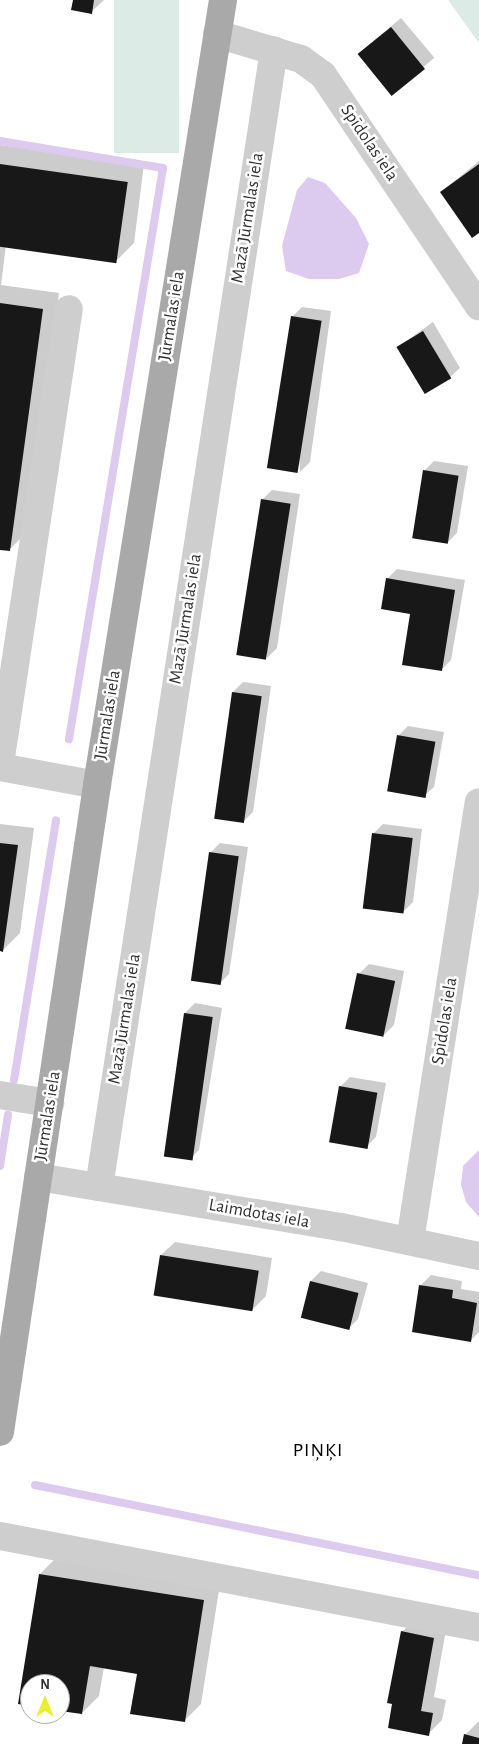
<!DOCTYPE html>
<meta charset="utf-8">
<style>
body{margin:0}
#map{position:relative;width:479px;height:1744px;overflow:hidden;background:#fff;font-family:"Alegreya Sans",sans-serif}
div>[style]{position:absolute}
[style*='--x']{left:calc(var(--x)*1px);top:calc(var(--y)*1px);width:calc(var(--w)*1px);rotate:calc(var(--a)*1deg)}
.green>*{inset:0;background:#dcebe5;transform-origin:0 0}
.water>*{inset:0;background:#dccaef}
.shadow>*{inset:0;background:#0003;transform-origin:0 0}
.stream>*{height:8px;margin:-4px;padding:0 4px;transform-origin:4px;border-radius:4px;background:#dccaef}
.building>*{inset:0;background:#181818;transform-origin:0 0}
.minor>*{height:28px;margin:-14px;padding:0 14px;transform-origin:14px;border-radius:14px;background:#cecece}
.major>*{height:28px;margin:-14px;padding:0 14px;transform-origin:14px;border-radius:14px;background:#a9a9a9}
span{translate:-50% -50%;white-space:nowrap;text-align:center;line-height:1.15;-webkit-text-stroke:5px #fff;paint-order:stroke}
.street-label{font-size:18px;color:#313131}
.quarter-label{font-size:20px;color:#000;letter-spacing:1px}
.north{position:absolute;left:20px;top:1674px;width:50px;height:50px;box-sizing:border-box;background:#fff;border:1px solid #adadad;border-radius:50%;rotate:0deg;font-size:14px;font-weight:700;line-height:20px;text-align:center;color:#313131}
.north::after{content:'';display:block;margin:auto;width:18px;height:22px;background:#e9ef2c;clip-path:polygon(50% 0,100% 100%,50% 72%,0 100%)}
</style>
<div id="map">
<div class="green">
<div style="left:114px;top:0;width:65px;height:153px"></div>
<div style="clip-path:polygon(448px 0,479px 0,479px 43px)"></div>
</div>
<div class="water">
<div style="clip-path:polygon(308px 177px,325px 183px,356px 218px,369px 244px,359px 273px,339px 279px,309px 279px,286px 271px,282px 246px,297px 190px)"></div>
<div style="clip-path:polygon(479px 1150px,479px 1217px,466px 1202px,461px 1185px,463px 1166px)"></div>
</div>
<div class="shadow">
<div style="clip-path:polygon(75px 0,104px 0,91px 12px)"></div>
<div style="left:401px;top:18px;width:52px;height:55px;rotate:50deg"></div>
<div style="clip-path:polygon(0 145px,144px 164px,134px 243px,117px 260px,6px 245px,1px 285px,59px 293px,26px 533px,9px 550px,0 549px)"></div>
<div style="clip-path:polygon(479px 161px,479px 231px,441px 192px)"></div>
<div style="clip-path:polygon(302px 307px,331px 311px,310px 462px,300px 472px,292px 317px)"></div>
<div style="clip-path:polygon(433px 322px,460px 368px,450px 377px,398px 347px)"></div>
<div style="clip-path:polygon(434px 461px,468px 466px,457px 533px,447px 543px,424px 471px)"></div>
<div style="clip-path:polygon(272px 490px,300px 494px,277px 648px,267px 658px,262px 500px)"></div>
<div style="clip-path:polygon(397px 569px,465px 580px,451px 660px,441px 670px,412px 613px,387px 579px)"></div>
<div style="clip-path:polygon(243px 682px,271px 686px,253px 812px,243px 822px,233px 692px)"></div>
<div style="clip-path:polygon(408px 726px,444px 732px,434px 787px,424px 796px,399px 735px)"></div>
<div style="clip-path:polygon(0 824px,34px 828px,20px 933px,3px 950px,0 950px)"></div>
<div style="clip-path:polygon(383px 824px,422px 829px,413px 902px,403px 912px,373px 834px)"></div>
<div style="clip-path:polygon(220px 843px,248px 847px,229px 974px,219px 984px,210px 853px)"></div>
<div style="clip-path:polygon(369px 964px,404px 971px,394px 1025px,384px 1035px,359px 974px)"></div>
<div style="clip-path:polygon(195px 1003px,222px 1008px,199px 1150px,189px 1160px,185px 1013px)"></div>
<div style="clip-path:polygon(350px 1077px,386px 1083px,376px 1137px,366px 1147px,340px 1087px)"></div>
<div style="clip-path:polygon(175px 1242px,272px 1258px,266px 1296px,252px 1310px,161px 1255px)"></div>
<div style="clip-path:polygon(321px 1271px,368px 1283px,358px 1319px,348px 1329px,311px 1281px)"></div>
<div style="clip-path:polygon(431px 1275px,462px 1281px,461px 1289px,479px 1292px,479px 1332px,470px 1341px,421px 1285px)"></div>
<div style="clip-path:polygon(57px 1557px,220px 1584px,201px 1704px,184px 1721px,138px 1672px,104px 1667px,99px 1696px,82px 1713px,60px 1710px,60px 1684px,30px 1684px,30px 1705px,19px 1703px,40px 1574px)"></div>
<div style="clip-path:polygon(416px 1618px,447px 1624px,434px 1697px,446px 1700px,442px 1720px,428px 1734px,389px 1727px,402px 1632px)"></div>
<div style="clip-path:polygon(479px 1721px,479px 1744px,463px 1744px,465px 1735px)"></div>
</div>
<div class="stream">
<div style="--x:0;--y:141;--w:165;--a:9.4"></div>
<div style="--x:163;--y:168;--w:579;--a:99.35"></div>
<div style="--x:14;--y:1080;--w:263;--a:-80.8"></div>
<div style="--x:0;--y:1166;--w:52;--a:-81.1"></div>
<div style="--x:35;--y:1485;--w:453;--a:11.5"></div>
</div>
<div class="building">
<div style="clip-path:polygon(73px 0,94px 0,92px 14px,71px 10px)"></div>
<div style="left:391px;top:27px;width:54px;height:43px;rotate:51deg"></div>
<div style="left:0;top:164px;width:129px;height:82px;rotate:8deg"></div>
<div style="clip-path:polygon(479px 164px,479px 233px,472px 238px,440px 192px)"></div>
<div style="clip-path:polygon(0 303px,43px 309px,10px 551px,0 550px)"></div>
<div style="left:291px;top:316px;width:31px;height:154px;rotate:9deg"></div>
<div style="left:423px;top:331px;width:55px;height:31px;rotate:59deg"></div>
<div style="left:423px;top:470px;width:36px;height:69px;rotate:9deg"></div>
<div style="left:261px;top:499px;width:30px;height:158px;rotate:9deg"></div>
<div style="clip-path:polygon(386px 578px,455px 590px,442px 671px,402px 665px,410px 614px,381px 609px)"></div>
<div style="left:232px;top:692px;width:30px;height:128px;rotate:8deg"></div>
<div style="left:397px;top:735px;width:39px;height:57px;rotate:10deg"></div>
<div style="left:372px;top:833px;width:41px;height:76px;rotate:7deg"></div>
<div style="clip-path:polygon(0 843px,18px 845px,3px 952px,0 951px)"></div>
<div style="left:209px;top:852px;width:30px;height:130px;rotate:8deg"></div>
<div style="left:357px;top:973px;width:39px;height:57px;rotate:12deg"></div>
<div style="left:184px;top:1013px;width:29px;height:145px;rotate:8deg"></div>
<div style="left:339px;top:1086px;width:39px;height:57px;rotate:10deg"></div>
<div style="left:160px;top:1255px;width:100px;height:41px;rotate:9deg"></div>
<div style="left:310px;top:1281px;width:50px;height:38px;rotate:14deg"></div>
<div style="clip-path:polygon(419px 1285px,453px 1290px,452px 1298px,477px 1303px,471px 1342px,412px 1332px)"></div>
<div style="clip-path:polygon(39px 1574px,204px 1600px,185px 1722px,130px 1714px,137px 1674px,90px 1666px,82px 1714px,60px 1711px,60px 1684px,30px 1684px,30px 1706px,18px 1704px)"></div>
<div style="clip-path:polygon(401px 1631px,434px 1638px,421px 1711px,433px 1713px,429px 1736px,388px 1728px,392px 1704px,387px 1703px)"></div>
<div style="clip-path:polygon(464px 1734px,479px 1738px,479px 1744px,462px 1744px)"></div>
</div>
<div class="minor">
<div style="--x:217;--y:34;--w:88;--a:16.6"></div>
<div style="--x:301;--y:59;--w:27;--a:36"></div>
<div style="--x:323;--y:75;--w:279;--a:56"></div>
<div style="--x:0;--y:764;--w:460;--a:-81.4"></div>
<div style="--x:0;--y:767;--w:99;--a:10.5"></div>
<div style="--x:0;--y:1095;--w:51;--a:9.1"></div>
<div style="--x:38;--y:1177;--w:307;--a:9.4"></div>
<div style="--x:341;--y:1227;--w:141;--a:11.9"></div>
<div style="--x:99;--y:1187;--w:1150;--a:-81.25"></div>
<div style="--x:410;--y:1241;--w:444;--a:-81.1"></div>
<div style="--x:0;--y:1536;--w:488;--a:10.8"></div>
</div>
<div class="major">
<div style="--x:0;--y:1432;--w:654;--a:-81.47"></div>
<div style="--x:97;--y:785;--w:795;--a:-80.88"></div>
</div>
<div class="street-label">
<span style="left:369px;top:143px;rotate:56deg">Spīdolas iela</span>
<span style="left:248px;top:218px;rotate:-81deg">Mazā Jūrmalas iela</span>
<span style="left:172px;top:316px;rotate:-81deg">Jūrmalas iela</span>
<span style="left:186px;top:619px;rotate:-81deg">Mazā Jūrmalas iela</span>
<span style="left:108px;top:715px;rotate:-81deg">Jūrmalas iela</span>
<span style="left:125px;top:1019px;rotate:-81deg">Mazā Jūrmalas iela</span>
<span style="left:445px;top:1021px;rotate:-81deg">Spīdolas iela</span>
<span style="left:48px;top:1116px;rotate:-81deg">Jūrmalas iela</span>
<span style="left:259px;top:1214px;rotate:10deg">Laimdotas iela</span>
</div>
<div class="quarter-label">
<span style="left:318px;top:1450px">PIŅĶI</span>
</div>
<div class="north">N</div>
</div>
